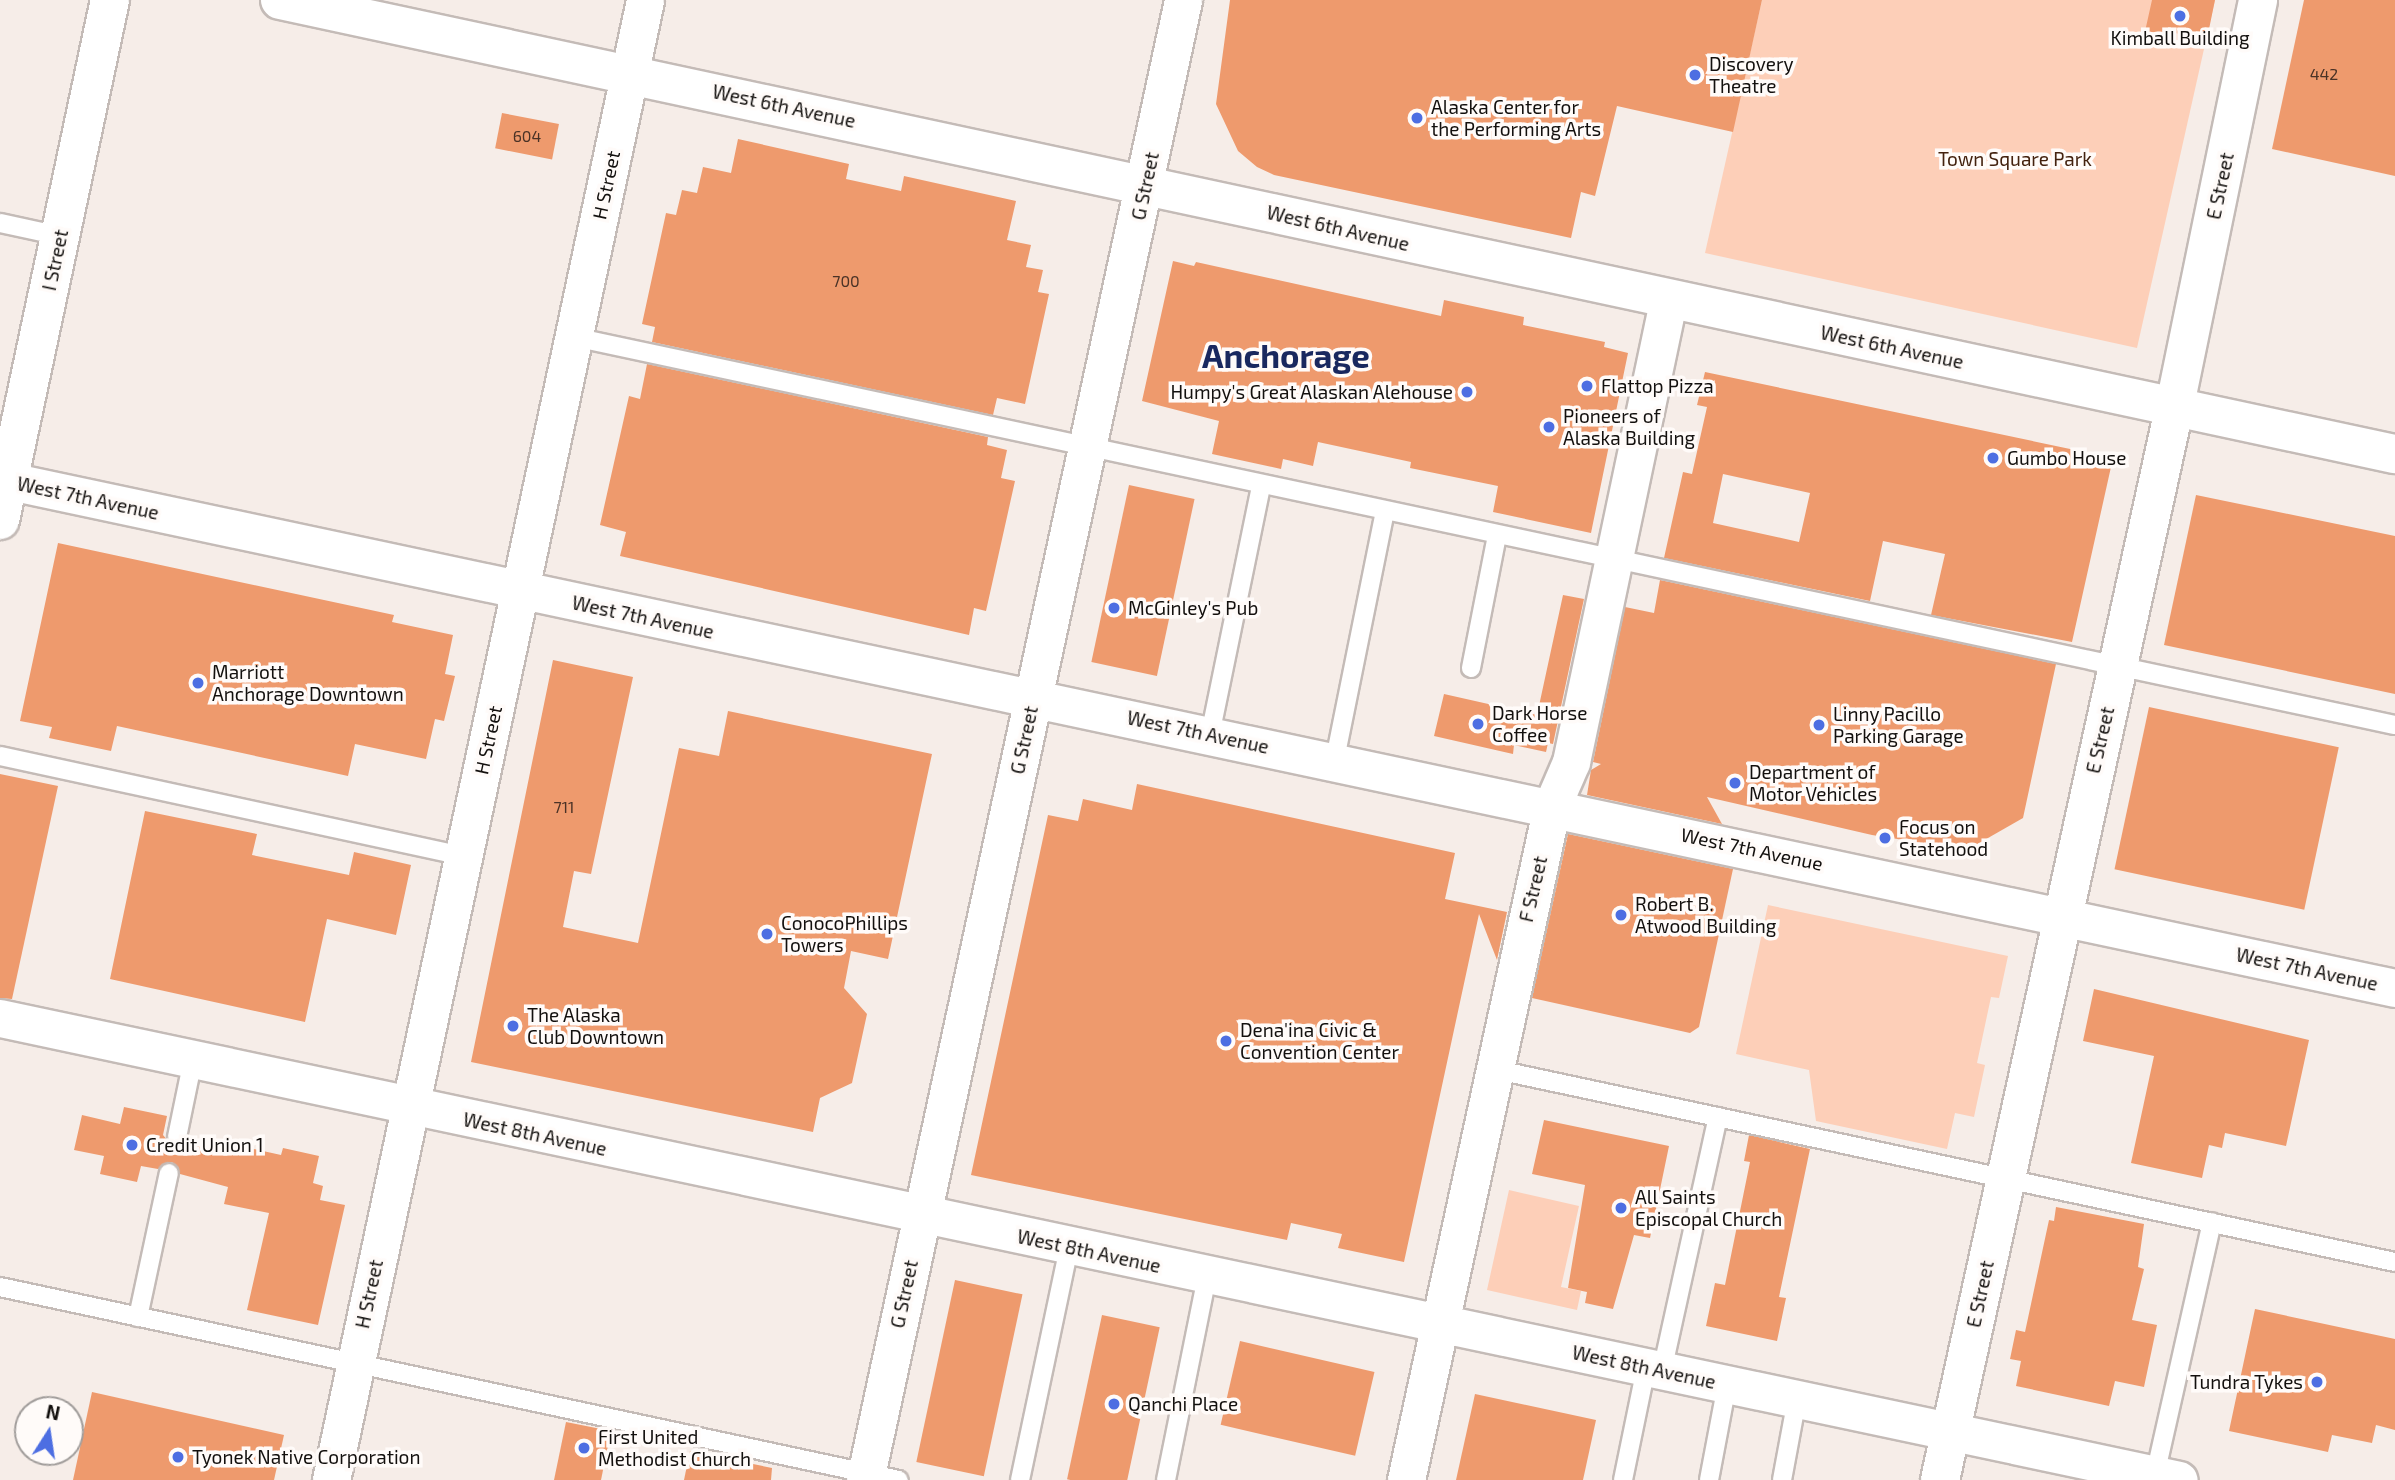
<!DOCTYPE html>
<style>
body{margin:0}
#map{position:relative;width:2395px;height:1480px;overflow:hidden;background:#f6ede8;font-family:"Exo 2",sans-serif}
div>[style]{position:absolute}
[style*='--x']{left:calc(var(--x)*1px);top:calc(var(--y)*1px);width:calc(var(--w)*1px);rotate:calc(var(--a)*1deg)}
.green>*{inset:0;background:#fdcfb8}
.building>*{inset:0;background:#ee9a6d;transform-origin:0 0}
.roads{filter:drop-shadow(2px 0 #c4bbb7) drop-shadow(-2px 0 #c4bbb7) drop-shadow(0 2px #c4bbb7) drop-shadow(0 -2px #c4bbb7)}
.lane>*{height:18px;margin:-9px;padding:0 9px;transform-origin:9px;border-radius:9px;background:#fff}
.street>*{height:37px;margin:-18.5px;padding:0 18.5px;transform-origin:18.5px;border-radius:18.5px;background:#fff}
.secondary>*{height:38px;margin:-19px;padding:0 19px;transform-origin:19px;border-radius:19px;background:#fff}
.primary>*{height:38px;margin:-19px;padding:0 19px;transform-origin:19px;border-radius:19px;background:#fff}
.dots>*{width:19px;height:19px;translate:-50% -50%;box-sizing:border-box;border:4px solid #fffbf9;border-radius:50%}
span{translate:-50% -50%;white-space:nowrap;text-align:center;line-height:1.15;-webkit-text-stroke:7px #fffbf9;paint-order:stroke}
.number-label{font-size:16px;color:#4a3226}
.number-label span{-webkit-text-stroke-width:0}
.poi-label{font-size:19px;color:#13100e}
.left{translate:0 -50%;text-align:left}
.right{translate:-100% -50%;text-align:right}
.street-label{font-size:19px;color:#13100e}
.park-label{font-size:19px;color:#43220f}
.town-label{font-size:33px;color:#19285f;font-weight:700}
.north{position:absolute;left:14px;top:1396px;width:70px;height:70px;box-sizing:border-box;background:#fffbf9;border:2px solid #a19d9b;border-radius:50%;rotate:12deg;font-size:19px;font-weight:700;line-height:28px;text-align:center;color:#13100e}
.north::after{content:'';display:block;margin:auto;width:24px;height:32px;background:#4d6ee2;clip-path:polygon(50% 0,100% 100%,50% 72%,0 100%)}
</style>
<div id="map">
<div class="green">
<div style="clip-path:polygon(1762px 0,2215px 0,2137px 348px,1705px 253px)"></div>
<div style="clip-path:polygon(1768px 905px,2008px 956px,1999px 998px,1991px 997px,1977px 1063px,1985px 1065px,1974px 1117px,1955px 1113px,1947px 1149px,1816px 1121px,1809px 1070px,1736px 1054px)"></div>
<div style="clip-path:polygon(1509px 1190px,1579px 1206px,1561px 1287px,1581px 1291px,1577px 1310px,1487px 1290px)"></div>
</div>
<div class="building">
<div style="clip-path:polygon(1230px 0,1762px 0,1733px 132px,1617px 106px,1595px 196px,1581px 192px,1571px 238px,1274px 175px,1257px 167px,1238px 151px,1216px 104px)"></div>
<div style="clip-path:polygon(2152px 0,2215px 0,2208px 34px,2196px 31px,2195px 37px,2175px 33px,2173px 43px,2144px 36px)"></div>
<div style="clip-path:polygon(2304px 0,2395px 0,2395px 176px,2272px 149px)"></div>
<div style="left:502px;top:113px;width:58px;height:36px;rotate:11deg"></div>
<div style="clip-path:polygon(738px 139px,849px 164px,846px 179px,901px 191px,904px 176px,1016px 201px,1007px 240px,1031px 245px,1026px 267px,1043px 270px,1038px 292px,1049px 294px,1025px 404px,997px 398px,993px 415px,652px 342px,655px 327px,642px 324px,666px 213px,676px 215px,682px 190px,697px 193px,703px 167px,731px 173px)"></div>
<div style="clip-path:polygon(1173px 261px,1194px 266px,1196px 262px,1441px 316px,1444px 300px,1524px 317px,1523px 325px,1605px 342px,1604px 347px,1628px 353px,1591px 533px,1493px 512px,1498px 486px,1410px 468px,1411px 462px,1318px 442px,1313px 466px,1283px 459px,1281px 469px,1212px 454px,1219px 421px,1142px 401px)"></div>
<div style="clip-path:polygon(647px 364px,988px 437px,987px 445px,1007px 450px,1001px 478px,1015px 481px,986px 611px,974px 608px,969px 635px,620px 556px,626px 532px,600px 525px,629px 396px,640px 399px)"></div>
<div style="clip-path:polygon(evenodd,1705px 372px,2113px 458px,2072px 642px,1931px 615px,1945px 554px,1883px 541px,1870px 601px,1664px 558px,1683px 472px,1692px 474px,1707px 407px,1697px 405px,1705px 372px,1723px 474px,1810px 493px,1799px 542px,1713px 523px,1723px 474px)"></div>
<div style="left:1129px;top:485px;width:67px;height:181px;rotate:12deg"></div>
<div style="clip-path:polygon(2196px 495px,2395px 536px,2395px 694px,2164px 645px)"></div>
<div style="clip-path:polygon(58px 543px,394px 615px,392px 622px,453px 635px,445px 674px,455px 676px,444px 721px,435px 719px,426px 759px,355px 744px,348px 776px,117px 726px,111px 751px,49px 738px,52px 727px,20px 721px)"></div>
<div style="clip-path:polygon(1660px 580px,2056px 664px,2023px 818px,1967px 850px,1872px 835px,1707px 797px,1722px 824px,1587px 795px,1591px 770px,1601px 764px,1593px 762px,1625px 607px,1654px 613px)"></div>
<div style="clip-path:polygon(1563px 595px,1584px 599px,1553px 744px,1548px 743px,1546px 752px,1514px 745px,1513px 754px,1434px 736px,1444px 694px,1537px 715px)"></div>
<div style="clip-path:polygon(553px 660px,633px 677px,591px 874px,574px 871px,563px 927px,638px 943px,679px 748px,719px 756px,728px 711px,932px 754px,888px 959px,851px 951px,844px 988px,867px 1014px,852px 1083px,820px 1098px,813px 1132px,471px 1062px)"></div>
<div style="left:2149px;top:707px;width:194px;height:166px;rotate:12deg"></div>
<div style="clip-path:polygon(0 774px,58px 786px,12px 999px,0 998px)"></div>
<div style="clip-path:polygon(1137px 784px,1455px 853px,1445px 899px,1507px 912px,1497px 960px,1479px 914px,1404px 1262px,1338px 1248px,1342px 1234px,1291px 1223px,1287px 1240px,971px 1175px,1048px 815px,1078px 821px,1083px 799px,1132px 810px)"></div>
<div style="clip-path:polygon(145px 811px,257px 834px,252px 855px,349px 875px,354px 852px,411px 865px,396px 935px,327px 919px,305px 1022px,110px 979px)"></div>
<div style="clip-path:polygon(1568px 834px,1733px 869px,1699px 1027px,1690px 1033px,1532px 998px)"></div>
<div style="clip-path:polygon(2094px 989px,2309px 1040px,2286px 1146px,2225px 1133px,2222px 1148px,2209px 1145px,2202px 1178px,2131px 1163px,2154px 1056px,2083px 1041px)"></div>
<div style="clip-path:polygon(124px 1107px,167px 1116px,163px 1135px,174px 1148px,188px 1140px,213px 1145px,214px 1140px,281px 1155px,283px 1148px,319px 1156px,313px 1183px,323px 1186px,320px 1200px,345px 1205px,318px 1325px,247px 1310px,269px 1213px,224px 1204px,228px 1187px,180px 1174px,172px 1162px,158px 1169px,141px 1166px,137px 1182px,100px 1174px,104px 1156px,74px 1150px,82px 1115px,120px 1124px)"></div>
<div style="clip-path:polygon(1544px 1120px,1669px 1146px,1650px 1238px,1634px 1235px,1613px 1309px,1585px 1303px,1587px 1292px,1568px 1288px,1585px 1185px,1532px 1174px)"></div>
<div style="clip-path:polygon(1749px 1135px,1810px 1149px,1779px 1297px,1786px 1298px,1777px 1341px,1706px 1326px,1715px 1283px,1725px 1285px,1750px 1162px,1744px 1161px)"></div>
<div style="clip-path:polygon(2056px 1207px,2144px 1224px,2138px 1267px,2144px 1269px,2132px 1320px,2157px 1325px,2144px 1387px,2115px 1381px,2109px 1406px,2016px 1386px,2021px 1361px,2010px 1359px,2016px 1330px,2025px 1332px,2049px 1220px,2054px 1221px)"></div>
<div style="left:955px;top:1280px;width:69px;height:186px;rotate:12deg"></div>
<div style="clip-path:polygon(2255px 1309px,2395px 1339px,2395px 1430px,2376px 1425px,2372px 1443px,2332px 1435px,2328px 1452px,2229px 1431px)"></div>
<div style="left:1102px;top:1315px;width:59px;height:168px;rotate:12deg"></div>
<div style="left:1240px;top:1341px;width:138px;height:86px;rotate:13deg"></div>
<div style="clip-path:polygon(92px 1392px,284px 1435px,274px 1480px,73px 1480px)"></div>
<div style="clip-path:polygon(1475px 1394px,1596px 1420px,1583px 1480px,1456px 1480px)"></div>
<div style="clip-path:polygon(566px 1422px,611px 1431px,601px 1480px,554px 1480px)"></div>
<div style="clip-path:polygon(690px 1451px,772px 1468px,771px 1480px,684px 1480px)"></div>
</div>
<div class="roads">
<div class="lane">
<div style="--x:0;--y:223;--w:61;--a:12.2"></div>
<div style="--x:574;--y:337;--w:1862;--a:12.03"></div>
<div style="--x:1471;--y:668;--w:135;--a:-78.9"></div>
<div style="--x:1210;--y:735;--w:253;--a:-78.4"></div>
<div style="--x:0;--y:756;--w:474;--a:12.2"></div>
<div style="--x:1335;--y:759;--w:252;--a:-78.6"></div>
<div style="--x:1493;--y:1069;--w:922;--a:12.08"></div>
<div style="--x:177;--y:1137;--w:79;--a:-78.3"></div>
<div style="--x:0;--y:1287;--w:919;--a:12.12"></div>
<div style="--x:138;--y:1317;--w:147;--a:-77.9"></div>
<div style="--x:1662;--y:1371;--w:260;--a:-77.6"></div>
<div style="--x:2155;--y:1475;--w:259;--a:-77.3"></div>
<div style="--x:1020;--y:1480;--w:238;--a:-78.1"></div>
<div style="--x:1166;--y:1480;--w:208;--a:-78.6"></div>
<div style="--x:1623;--y:1480;--w:114;--a:-78.4"></div>
<div style="--x:1709;--y:1480;--w:97;--a:-79.3"></div>
<div style="--x:1782;--y:1480;--w:82;--a:-79.5"></div>
</div>
<div class="street">
<div style="--x:0;--y:479;--w:2448;--a:12"></div>
<div style="--x:0;--y:1018;--w:2227;--a:11.97"></div>
<div style="--x:331;--y:1480;--w:1513;--a:-78.02"></div>
<div style="--x:865;--y:1480;--w:1514;--a:-77.87"></div>
<div style="--x:1406;--y:1480;--w:690;--a:-77.78"></div>
<div style="--x:1552;--y:806;--w:48;--a:-66.6"></div>
<div style="--x:1571;--y:762;--w:471;--a:-78.1"></div>
</div>
<div class="secondary">
<div style="--x:1940;--y:1480;--w:1100;--a:-77.67"></div>
<div style="--x:2175;--y:405;--w:413;--a:-78.4"></div>
</div>
<div class="primary">
<div style="--x:280;--y:0;--w:2163;--a:12.12"></div>
<div style="--x:0;--y:520;--w:532;--a:-78.06"></div>
</div>
</div>
<div class="dots">
<div style="left:2180px;top:16px;background:#4d6ee2"></div>
<div style="left:1695px;top:75px;background:#4d6ee2"></div>
<div style="left:1417px;top:118px;background:#4d6ee2"></div>
<div style="left:1587px;top:386px;background:#4d6ee2"></div>
<div style="left:1467px;top:392px;background:#4d6ee2"></div>
<div style="left:1549px;top:427px;background:#4d6ee2"></div>
<div style="left:1993px;top:458px;background:#4d6ee2"></div>
<div style="left:1114px;top:608px;background:#4d6ee2"></div>
<div style="left:198px;top:683px;background:#4d6ee2"></div>
<div style="left:1478px;top:724px;background:#4d6ee2"></div>
<div style="left:1819px;top:725px;background:#4d6ee2"></div>
<div style="left:1735px;top:783px;background:#4d6ee2"></div>
<div style="left:1885px;top:838px;background:#4d6ee2"></div>
<div style="left:1621px;top:915px;background:#4d6ee2"></div>
<div style="left:767px;top:934px;background:#4d6ee2"></div>
<div style="left:513px;top:1026px;background:#4d6ee2"></div>
<div style="left:1226px;top:1041px;background:#4d6ee2"></div>
<div style="left:132px;top:1145px;background:#4d6ee2"></div>
<div style="left:1621px;top:1208px;background:#4d6ee2"></div>
<div style="left:2317px;top:1382px;background:#4d6ee2"></div>
<div style="left:1114px;top:1404px;background:#4d6ee2"></div>
<div style="left:584px;top:1448px;background:#4d6ee2"></div>
<div style="left:178px;top:1457px;background:#4d6ee2"></div>
</div>
<div class="number-label">
<span style="left:2324px;top:74px">442</span>
<span style="left:527px;top:136px">604</span>
<span style="left:846px;top:281px">700</span>
<span style="left:564px;top:807px">711</span>
</div>
<div class="poi-label">
<span style="left:2180px;top:38px">Kimball Building</span>
<span class="left" style="left:1709px;top:75px">Discovery<br>Theatre</span>
<span class="left" style="left:1431px;top:118px">Alaska Center for<br>the Performing Arts</span>
<span class="left" style="left:1601px;top:386px">Flattop Pizza</span>
<span class="right" style="left:1453px;top:392px">Humpy's Great Alaskan Alehouse</span>
<span class="left" style="left:1563px;top:427px">Pioneers of<br>Alaska Building</span>
<span class="left" style="left:2007px;top:458px">Gumbo House</span>
<span class="left" style="left:1128px;top:608px">McGinley's Pub</span>
<span class="left" style="left:212px;top:683px">Marriott<br>Anchorage Downtown</span>
<span class="left" style="left:1492px;top:724px">Dark Horse<br>Coffee</span>
<span class="left" style="left:1833px;top:725px">Linny Pacillo<br>Parking Garage</span>
<span class="left" style="left:1749px;top:783px">Department of<br>Motor Vehicles</span>
<span class="left" style="left:1899px;top:838px">Focus on<br>Statehood</span>
<span class="left" style="left:1635px;top:915px">Robert B.<br>Atwood Building</span>
<span class="left" style="left:781px;top:934px">ConocoPhillips<br>Towers</span>
<span class="left" style="left:527px;top:1026px">The Alaska<br>Club Downtown</span>
<span class="left" style="left:1240px;top:1041px">Dena'ina Civic &amp;<br>Convention Center</span>
<span class="left" style="left:146px;top:1145px">Credit Union 1</span>
<span class="left" style="left:1635px;top:1208px">All Saints<br>Episcopal Church</span>
<span class="right" style="left:2303px;top:1382px">Tundra Tykes</span>
<span class="left" style="left:1128px;top:1404px">Qanchi Place</span>
<span class="left" style="left:598px;top:1448px">First United<br>Methodist Church</span>
<span class="left" style="left:192px;top:1457px">Tyonek Native Corporation</span>
</div>
<div class="street-label">
<span style="left:784px;top:106px;rotate:12deg">West 6th Avenue</span>
<span style="left:606px;top:185px;rotate:-78deg">H Street</span>
<span style="left:1145px;top:186px;rotate:-78deg">G Street</span>
<span style="left:2220px;top:186px;rotate:-78deg">E Street</span>
<span style="left:1338px;top:228px;rotate:13deg">West 6th Avenue</span>
<span style="left:55px;top:260px;rotate:-78deg">I Street</span>
<span style="left:1892px;top:347px;rotate:12deg">West 6th Avenue</span>
<span style="left:88px;top:498px;rotate:12deg">West 7th Avenue</span>
<span style="left:643px;top:617px;rotate:12deg">West 7th Avenue</span>
<span style="left:1198px;top:732px;rotate:12deg">West 7th Avenue</span>
<span style="left:488px;top:740px;rotate:-78deg">H Street</span>
<span style="left:1024px;top:740px;rotate:-78deg">G Street</span>
<span style="left:2100px;top:740px;rotate:-77deg">E Street</span>
<span style="left:1752px;top:849px;rotate:12deg">West 7th Avenue</span>
<span style="left:1533px;top:889px;rotate:-77deg">F Street</span>
<span style="left:2307px;top:969px;rotate:12deg">West 7th Avenue</span>
<span style="left:535px;top:1134px;rotate:12deg">West 8th Avenue</span>
<span style="left:1089px;top:1251px;rotate:12deg">West 8th Avenue</span>
<span style="left:369px;top:1294px;rotate:-78deg">H Street</span>
<span style="left:904px;top:1294px;rotate:-78deg">G Street</span>
<span style="left:1980px;top:1294px;rotate:-78deg">E Street</span>
<span style="left:1644px;top:1367px;rotate:12deg">West 8th Avenue</span>
</div>
<div class="park-label">
<span style="left:2015px;top:159px">Town Square Park</span>
</div>
<div class="town-label">
<span style="left:1286px;top:356px">Anchorage</span>
</div>
<div class="north">N</div>
</div>
